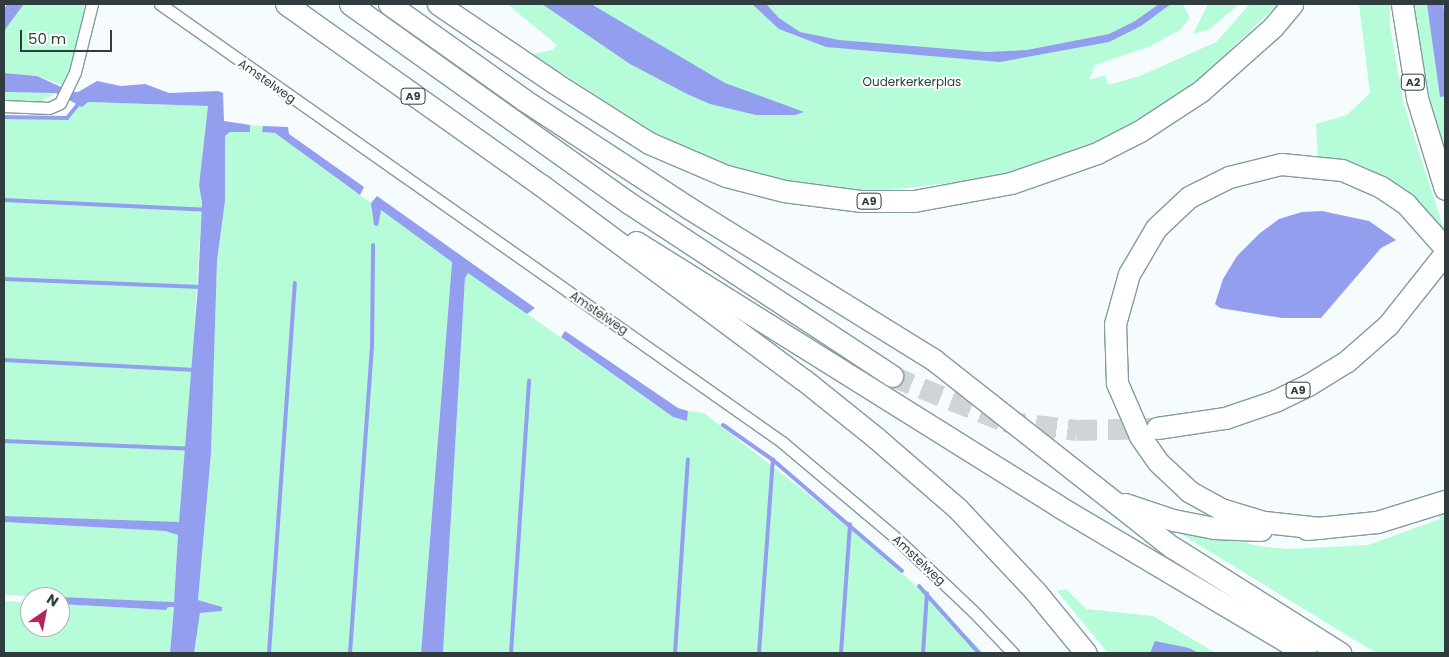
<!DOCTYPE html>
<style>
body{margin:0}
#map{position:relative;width:1449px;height:657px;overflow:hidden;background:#f6fbfd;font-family:Poppins,sans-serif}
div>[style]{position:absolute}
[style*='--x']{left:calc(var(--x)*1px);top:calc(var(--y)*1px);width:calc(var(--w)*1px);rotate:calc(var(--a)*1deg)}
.green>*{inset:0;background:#b7fcd9}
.water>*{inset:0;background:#939fee}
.stream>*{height:4px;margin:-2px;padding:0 2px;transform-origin:2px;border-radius:2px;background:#939fee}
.motorway-tunnel>*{height:21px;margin-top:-10.5px;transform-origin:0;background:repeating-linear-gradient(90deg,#cfd5d7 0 21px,transparent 0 32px)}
.roads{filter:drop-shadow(1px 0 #839ba3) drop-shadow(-1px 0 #839ba3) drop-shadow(0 1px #839ba3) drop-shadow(0 -1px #839ba3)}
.minor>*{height:11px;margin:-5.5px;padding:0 5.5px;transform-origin:5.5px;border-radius:5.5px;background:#fff}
.motorway>*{height:21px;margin:-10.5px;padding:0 10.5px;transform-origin:10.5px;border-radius:10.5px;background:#fff}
span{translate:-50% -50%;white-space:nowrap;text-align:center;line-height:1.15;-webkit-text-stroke:4px #fff;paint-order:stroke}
.shield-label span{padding:1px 4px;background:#fff;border:1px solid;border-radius:4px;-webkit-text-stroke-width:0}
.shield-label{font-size:11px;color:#313c3f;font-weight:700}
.street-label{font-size:12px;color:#313c3f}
.park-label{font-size:12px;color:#1f4935}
.frame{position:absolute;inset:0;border:5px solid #313c3f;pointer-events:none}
.north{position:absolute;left:20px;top:587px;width:50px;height:50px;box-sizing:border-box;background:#fff;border:1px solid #adb1b2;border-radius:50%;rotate:33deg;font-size:14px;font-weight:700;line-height:20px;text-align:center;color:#313c3f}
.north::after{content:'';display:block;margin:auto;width:18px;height:22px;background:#b3255c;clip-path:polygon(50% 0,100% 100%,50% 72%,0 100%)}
.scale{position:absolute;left:20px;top:30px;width:92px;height:22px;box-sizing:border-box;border:2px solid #313c3f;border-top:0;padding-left:6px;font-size:15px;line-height:18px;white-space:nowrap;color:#313c3f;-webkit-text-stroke:4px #fff;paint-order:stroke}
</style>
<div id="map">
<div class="green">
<div style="clip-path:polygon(24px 4px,85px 4px,75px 58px,62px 85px,37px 76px,4px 73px,4px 31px)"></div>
<div style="clip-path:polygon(507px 4px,1183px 4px,1190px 18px,1180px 30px,1148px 47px,1095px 65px,1089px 80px,1105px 75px,1108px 85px,1140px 76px,1216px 42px,1250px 4px,1278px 4px,1205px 74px,1169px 101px,1106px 138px,1050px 162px,999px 177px,873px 192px,810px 187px,728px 167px,658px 135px,532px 54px,552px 50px,557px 45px)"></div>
<div style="clip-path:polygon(1208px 4px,1239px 4px,1210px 29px,1193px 34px)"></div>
<div style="clip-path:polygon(1359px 4px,1390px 4px,1390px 27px,1404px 105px,1445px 233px,1418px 204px,1318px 161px,1316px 124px,1347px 115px,1370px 93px)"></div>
<div style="clip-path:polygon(1410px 4px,1445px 4px,1445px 169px,1428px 112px)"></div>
<div style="clip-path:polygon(5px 92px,56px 93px,38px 103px,4px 101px)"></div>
<div style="clip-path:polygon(88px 102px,208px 106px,199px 185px,202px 203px,187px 446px,179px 522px,176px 525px,4px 516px,4px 117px,66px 118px,78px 106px)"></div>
<div style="clip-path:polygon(250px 125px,263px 126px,263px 132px,275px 133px,371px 203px,374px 211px,381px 210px,452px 261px,421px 653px,194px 653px,200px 613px,222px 611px,222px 607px,198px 600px,211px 453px,217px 261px,225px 201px,225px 135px,230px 132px,250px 132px)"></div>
<div style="clip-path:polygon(468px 272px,673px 417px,687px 421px,688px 411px,704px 413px,845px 523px,913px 583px,984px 653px,443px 653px,465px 278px)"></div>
<div style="clip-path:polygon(1445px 490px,1445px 653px,1376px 653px,1163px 523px,1259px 546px,1288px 549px,1368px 545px,1440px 519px,1432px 497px)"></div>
<div style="clip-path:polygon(4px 522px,165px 531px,178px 535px,174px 602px,4px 595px)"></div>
<div style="clip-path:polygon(1066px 589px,1086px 609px,1153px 616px,1216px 653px,1199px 653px,1189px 648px,1150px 653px,1108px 653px,1057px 591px)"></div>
<div style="clip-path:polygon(4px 601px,30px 603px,30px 627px,60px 627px,60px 604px,166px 610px,168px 607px,174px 607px,170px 653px,4px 653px)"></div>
</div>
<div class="water">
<div style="clip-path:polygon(7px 4px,24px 4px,4px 31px,4px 9px)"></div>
<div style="clip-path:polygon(542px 4px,591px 4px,725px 83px,804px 112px,795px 115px,756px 115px,710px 104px,687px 94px,630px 64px)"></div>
<div style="clip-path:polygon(752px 4px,766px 4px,779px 18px,800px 32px,839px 40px,986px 52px,1027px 50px,1109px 34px,1135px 21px,1159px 4px,1171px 4px,1141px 26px,1109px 42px,1000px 62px,826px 47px,779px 29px)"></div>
<div style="clip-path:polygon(1427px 4px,1443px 4px,1445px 19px,1445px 96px,1440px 97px)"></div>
<div style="clip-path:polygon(4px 73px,37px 76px,72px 92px,78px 92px,97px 81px,121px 86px,145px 84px,169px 93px,218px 91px,223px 93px,224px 121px,250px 125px,250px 132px,230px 132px,225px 136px,225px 201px,217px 261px,211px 453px,198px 600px,222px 607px,222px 611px,200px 613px,194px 653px,170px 653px,174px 607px,168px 607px,166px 610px,60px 604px,60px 597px,174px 602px,178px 535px,165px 531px,4px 522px,4px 516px,179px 522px,198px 286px,202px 203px,199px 185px,208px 106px,88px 102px,82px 107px,56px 93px,4px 92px)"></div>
<div style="clip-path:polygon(263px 126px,288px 127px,289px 134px,364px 187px,360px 195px,275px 133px,262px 132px)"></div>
<div style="clip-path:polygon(377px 196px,535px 308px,527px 314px,468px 273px,465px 278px,443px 653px,421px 653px,452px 262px,381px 210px,378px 226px,374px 225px,371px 203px)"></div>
<div style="clip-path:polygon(1322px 211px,1369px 221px,1396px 240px,1381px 248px,1321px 318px,1282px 318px,1220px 308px,1215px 304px,1223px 279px,1237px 256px,1260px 233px,1279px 219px,1302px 212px)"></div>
<div style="clip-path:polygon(565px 331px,678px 408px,688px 411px,687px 421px,673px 417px,561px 337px)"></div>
<div style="clip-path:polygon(1155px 641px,1189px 648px,1199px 653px,1150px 653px)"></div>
</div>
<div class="stream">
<div style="--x:4;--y:117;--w:63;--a:0.9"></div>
<div style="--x:67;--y:118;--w:19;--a:-51"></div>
<div style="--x:4;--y:200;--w:202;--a:2.8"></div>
<div style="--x:4;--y:279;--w:197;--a:2.3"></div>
<div style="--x:4;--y:360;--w:192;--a:3"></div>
<div style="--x:723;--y:425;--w:61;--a:35"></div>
<div style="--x:773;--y:460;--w:170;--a:40.7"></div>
<div style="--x:4;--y:441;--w:187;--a:2.4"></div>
<div style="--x:919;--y:586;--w:90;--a:48.2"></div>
<div style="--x:269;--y:653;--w:371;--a:-86"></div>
<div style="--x:350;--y:653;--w:305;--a:-85.9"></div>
<div style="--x:372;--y:349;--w:104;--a:-89.4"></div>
<div style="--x:511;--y:653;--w:273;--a:-86.2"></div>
<div style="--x:675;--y:653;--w:194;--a:-86.2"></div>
<div style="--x:759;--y:653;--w:194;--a:-85.9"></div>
<div style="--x:841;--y:653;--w:129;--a:-86"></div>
<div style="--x:923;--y:653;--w:60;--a:-86.2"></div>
</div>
<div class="motorway-tunnel">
<div style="--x:892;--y:376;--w:121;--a:21.9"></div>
<div style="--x:1004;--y:421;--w:73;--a:7.1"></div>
<div style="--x:1076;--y:430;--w:79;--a:-1.5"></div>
</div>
<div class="roads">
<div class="minor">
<div style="--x:160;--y:4;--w:761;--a:35.15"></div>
<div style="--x:782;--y:442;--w:150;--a:40.1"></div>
<div style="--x:897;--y:539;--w:105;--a:43.5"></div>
<div style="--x:973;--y:611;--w:58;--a:46.4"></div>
<div style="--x:4;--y:106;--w:45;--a:2.5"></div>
<div style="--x:49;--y:108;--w:12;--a:-24"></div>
<div style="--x:60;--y:103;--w:34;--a:-64"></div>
<div style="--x:75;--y:72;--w:70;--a:-76"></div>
</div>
<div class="motorway">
<div style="--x:286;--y:4;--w:313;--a:35.4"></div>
<div style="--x:541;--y:185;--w:327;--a:36.6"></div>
<div style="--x:804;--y:380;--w:91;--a:38.8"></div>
<div style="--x:875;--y:437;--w:110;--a:40.9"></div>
<div style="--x:958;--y:509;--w:112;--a:46.8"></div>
<div style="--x:1035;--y:591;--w:80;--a:50.6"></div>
<div style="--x:350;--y:4;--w:343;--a:35.5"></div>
<div style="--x:629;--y:203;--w:315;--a:33.3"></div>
<div style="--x:389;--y:4;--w:166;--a:35.4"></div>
<div style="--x:524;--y:100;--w:197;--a:33.2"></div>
<div style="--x:689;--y:208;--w:288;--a:31.8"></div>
<div style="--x:934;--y:360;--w:303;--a:38.2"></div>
<div style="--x:1172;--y:547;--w:199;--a:32.2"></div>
<div style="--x:438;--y:4;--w:139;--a:34.1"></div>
<div style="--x:553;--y:82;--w:114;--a:32.4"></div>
<div style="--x:649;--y:143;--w:84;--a:23.2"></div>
<div style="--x:726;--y:176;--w:60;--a:14.5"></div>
<div style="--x:784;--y:191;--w:78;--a:7.4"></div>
<div style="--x:861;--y:201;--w:53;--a:0"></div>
<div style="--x:914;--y:201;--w:99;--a:-10.5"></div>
<div style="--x:1011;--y:183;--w:91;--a:-19.2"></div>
<div style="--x:1097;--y:153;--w:48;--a:-27.1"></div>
<div style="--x:1140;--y:131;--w:73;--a:-33.3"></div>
<div style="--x:1201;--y:91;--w:96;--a:-41.6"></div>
<div style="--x:1273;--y:27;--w:30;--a:-50"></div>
<div style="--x:1402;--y:4;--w:95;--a:80.9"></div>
<div style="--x:1417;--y:98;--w:95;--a:72.9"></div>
<div style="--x:636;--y:242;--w:498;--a:32"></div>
<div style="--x:1058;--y:506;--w:288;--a:30.7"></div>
<div style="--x:1157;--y:428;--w:69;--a:-8.4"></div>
<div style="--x:1225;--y:418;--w:53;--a:-18.8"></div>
<div style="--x:1275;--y:401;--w:37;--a:-26"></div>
<div style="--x:1308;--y:385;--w:46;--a:-31.6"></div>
<div style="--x:1347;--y:361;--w:55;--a:-41.3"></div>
<div style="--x:1388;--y:325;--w:92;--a:-51.6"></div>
<div style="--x:1125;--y:504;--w:51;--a:18.4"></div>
<div style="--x:1173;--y:520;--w:42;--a:11"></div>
<div style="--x:1214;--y:528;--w:47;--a:2.4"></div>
<div style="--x:1320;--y:528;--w:56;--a:-173.9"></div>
<div style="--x:1264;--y:522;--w:45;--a:-163.2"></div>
<div style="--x:1221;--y:509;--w:37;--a:-151"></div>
<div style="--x:1189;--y:491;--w:42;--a:-136.9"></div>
<div style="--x:1158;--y:462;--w:32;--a:-125"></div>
<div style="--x:1140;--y:436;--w:58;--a:-113.5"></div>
<div style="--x:1117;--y:383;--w:59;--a:-91.9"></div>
<div style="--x:1115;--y:324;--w:52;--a:-74.4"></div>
<div style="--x:1129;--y:274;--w:53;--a:-59.6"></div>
<div style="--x:1156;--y:228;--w:45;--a:-43.2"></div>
<div style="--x:1189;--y:197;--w:45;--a:-26.6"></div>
<div style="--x:1229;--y:177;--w:54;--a:-14"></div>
<div style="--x:1281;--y:164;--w:61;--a:5.6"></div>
<div style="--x:1342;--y:170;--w:43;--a:23.6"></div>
<div style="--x:1381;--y:187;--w:30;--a:34"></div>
<div style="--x:1406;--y:204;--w:59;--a:48.4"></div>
<div style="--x:1307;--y:529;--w:70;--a:-5.7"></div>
<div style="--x:1377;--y:522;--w:71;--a:-17.2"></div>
</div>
</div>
<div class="shield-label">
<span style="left:1413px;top:82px">A2</span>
<span style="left:413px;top:96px">A9</span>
<span style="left:869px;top:201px">A9</span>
<span style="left:1298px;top:390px">A9</span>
</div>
<div class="street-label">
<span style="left:267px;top:81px;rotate:35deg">Amstelweg</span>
<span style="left:599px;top:313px;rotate:34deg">Amstelweg</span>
<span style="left:919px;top:560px;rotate:43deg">Amstelweg</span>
</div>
<div class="park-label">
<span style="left:912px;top:82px">Ouderkerkerplas</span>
</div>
<div class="frame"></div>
<div class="north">N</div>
<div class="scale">50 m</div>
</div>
